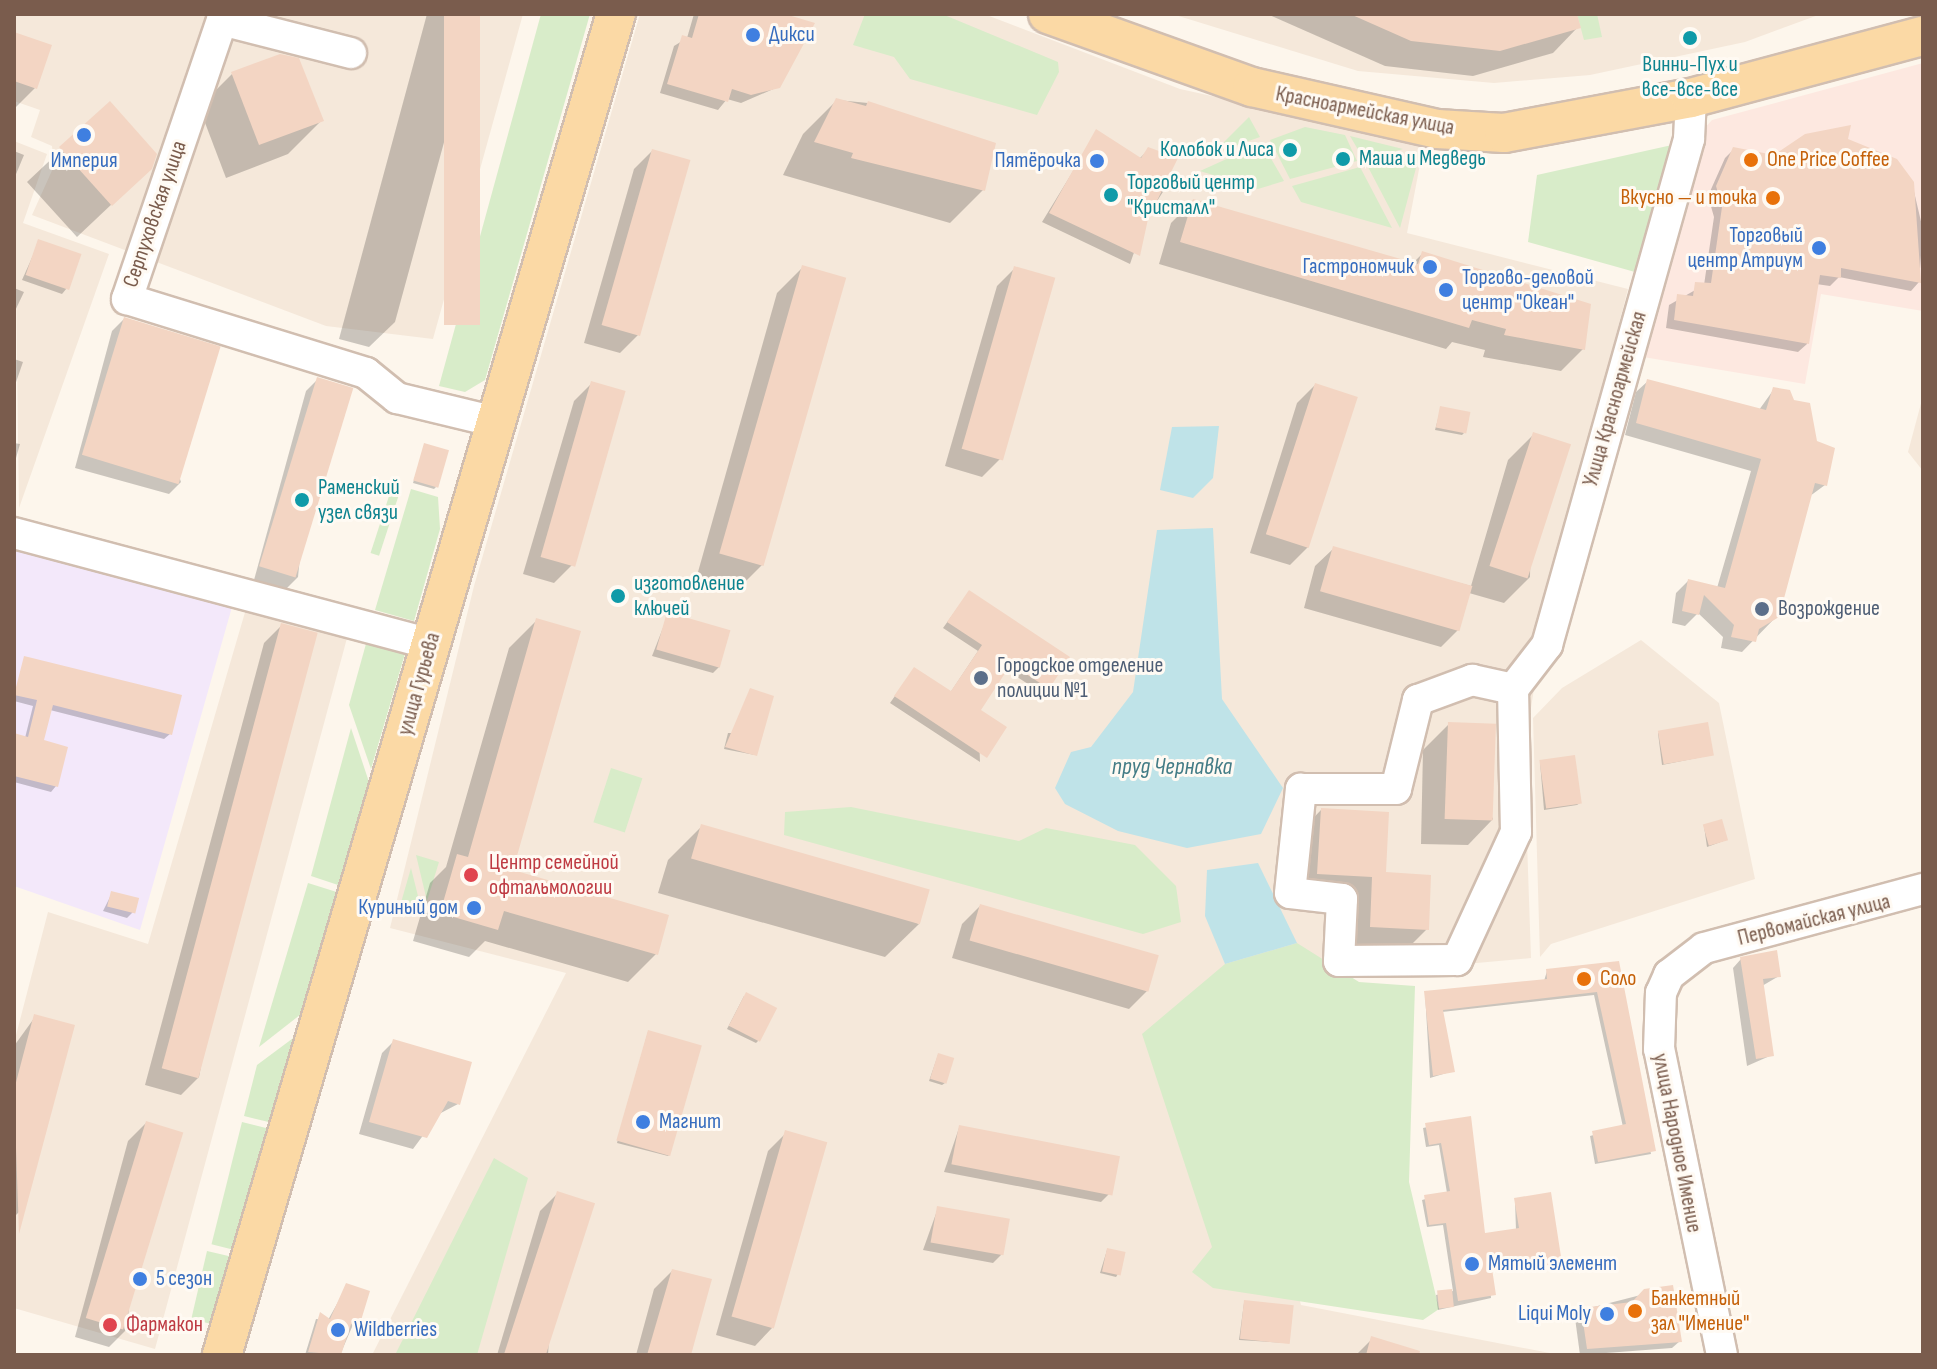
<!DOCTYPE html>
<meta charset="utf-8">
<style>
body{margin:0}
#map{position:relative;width:1937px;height:1369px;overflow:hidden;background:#fdf6ec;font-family:"Sofia Sans Condensed",sans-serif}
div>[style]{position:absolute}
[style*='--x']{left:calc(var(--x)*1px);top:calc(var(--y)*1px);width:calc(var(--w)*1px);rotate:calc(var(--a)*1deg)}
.residential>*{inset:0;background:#f5e8da}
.commercial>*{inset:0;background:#fde8e0}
.education>*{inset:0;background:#f3e8fa}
.green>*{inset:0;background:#d8ecc9;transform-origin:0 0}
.water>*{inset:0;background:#bfe3e8}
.shadow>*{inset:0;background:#0003}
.building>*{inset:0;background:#f3d5c3;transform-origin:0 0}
.roads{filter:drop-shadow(2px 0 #d1beb0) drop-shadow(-2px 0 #d1beb0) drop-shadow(0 2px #d1beb0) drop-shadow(0 -2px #d1beb0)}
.minor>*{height:30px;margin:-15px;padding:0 15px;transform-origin:15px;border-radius:15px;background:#fff}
.major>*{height:38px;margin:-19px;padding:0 19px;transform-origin:19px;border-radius:19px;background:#fbd9a5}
.dots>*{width:22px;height:22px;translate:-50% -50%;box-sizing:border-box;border:4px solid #fffaf3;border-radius:50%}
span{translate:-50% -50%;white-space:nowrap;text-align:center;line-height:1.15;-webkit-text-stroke:6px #fffaf3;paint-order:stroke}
.shop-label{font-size:22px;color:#366cbe}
.left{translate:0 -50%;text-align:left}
.right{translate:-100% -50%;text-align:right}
.culture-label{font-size:22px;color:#0d838f}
.street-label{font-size:22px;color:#7a5c4d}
.food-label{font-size:22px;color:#c56008}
.service-label{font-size:22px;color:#4e5e75}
.health-label{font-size:22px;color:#be3a42}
.water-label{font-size:24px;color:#437c86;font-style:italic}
.frame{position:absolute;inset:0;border:16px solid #7a5c4d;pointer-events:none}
</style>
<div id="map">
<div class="residential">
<div style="clip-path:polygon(14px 14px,523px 14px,433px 339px,326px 326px,32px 215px,54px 166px,52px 146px,31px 137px,40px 110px,14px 101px)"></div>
<div style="clip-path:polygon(640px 14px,984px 14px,1180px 89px,1424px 143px,1407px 233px,1628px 289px,1549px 592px,1524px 753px,1531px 958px,1345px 975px,1233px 1036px,1301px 1305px,1560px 1355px,372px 1355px,566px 973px,390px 928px,474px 586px)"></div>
<div style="clip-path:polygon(1172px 14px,1821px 14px,1745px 42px,1590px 75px,1494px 83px,1358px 71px)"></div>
<div style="clip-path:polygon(14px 141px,47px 154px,23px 223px,109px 254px,19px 508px)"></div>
<div style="clip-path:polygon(1923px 396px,1923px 471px,1908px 452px)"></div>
<div style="clip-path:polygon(248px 602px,350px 627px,155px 1349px,14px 1308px,14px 1043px,48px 912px,148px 944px)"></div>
<div style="clip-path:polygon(1641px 640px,1719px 703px,1755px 879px,1551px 944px,1540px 957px,1533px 718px,1562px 688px)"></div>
</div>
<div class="commercial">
<div style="clip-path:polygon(1923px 63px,1923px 311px,1821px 294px,1805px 384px,1637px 356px,1702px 131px,1712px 120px)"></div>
</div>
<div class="education">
<div style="clip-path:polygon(14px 544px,232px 607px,140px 930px,14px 886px)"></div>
</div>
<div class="green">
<div style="clip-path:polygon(541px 14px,590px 14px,485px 380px,465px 392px,439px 386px)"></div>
<div style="clip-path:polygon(865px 14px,942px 14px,1058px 62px,1059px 72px,1037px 115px,910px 79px,894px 57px,853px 45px)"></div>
<div style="clip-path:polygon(1577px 14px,1597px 14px,1602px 37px,1584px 40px)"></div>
<div style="clip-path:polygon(1249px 117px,1260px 137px,1212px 154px)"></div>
<div style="clip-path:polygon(1305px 127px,1345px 135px,1357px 161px,1290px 179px,1270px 140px)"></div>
<div style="clip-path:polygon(1350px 136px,1403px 149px,1364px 160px)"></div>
<div style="clip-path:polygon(1262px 143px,1284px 181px,1258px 189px,1200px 171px)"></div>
<div style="clip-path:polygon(1672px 145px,1635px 272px,1528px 242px,1537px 175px)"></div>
<div style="clip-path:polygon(1420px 153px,1400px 228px,1367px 165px)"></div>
<div style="clip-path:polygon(1360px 167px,1392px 228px,1301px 202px,1292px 186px)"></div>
<div style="clip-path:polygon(411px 489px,438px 497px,440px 529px,414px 621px,375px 610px)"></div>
<div style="left:390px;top:493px;width:9px;height:63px;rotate:18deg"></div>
<div style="clip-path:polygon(369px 633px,407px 647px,371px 769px,349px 705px)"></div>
<div style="clip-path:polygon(351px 728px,372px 791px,344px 887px,311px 876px)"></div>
<div style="left:611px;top:768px;width:33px;height:57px;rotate:18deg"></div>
<div style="clip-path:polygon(851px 807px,1019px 841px,1046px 828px,1135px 845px,1176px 886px,1181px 922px,1143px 934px,784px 835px,785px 812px)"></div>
<div style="clip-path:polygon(416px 855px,439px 862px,427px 901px)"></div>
<div style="clip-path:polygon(411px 868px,422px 912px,400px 906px)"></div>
<div style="clip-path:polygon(308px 883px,343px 894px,305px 1011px,259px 1047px)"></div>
<div style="clip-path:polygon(1297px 943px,1359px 982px,1415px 986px,1409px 1182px,1439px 1309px,1423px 1320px,1213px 1288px,1192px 1272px,1212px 1247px,1142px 1034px,1225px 964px)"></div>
<div style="clip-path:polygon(304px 1030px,277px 1124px,244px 1116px,257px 1065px)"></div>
<div style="left:242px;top:1122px;width:33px;height:126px;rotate:14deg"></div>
<div style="clip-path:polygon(494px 1158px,528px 1178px,477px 1355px,395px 1355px)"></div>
<div style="left:207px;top:1251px;width:32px;height:70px;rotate:13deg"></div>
</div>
<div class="water">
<div style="clip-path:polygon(1219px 426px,1213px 478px,1193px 498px,1160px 490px,1172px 427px)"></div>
<div style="clip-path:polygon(1213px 528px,1222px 699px,1283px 788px,1261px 834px,1187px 848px,1118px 831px,1065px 804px,1055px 788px,1071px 752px,1091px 747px,1133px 692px,1157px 530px)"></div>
<div style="clip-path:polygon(1258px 863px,1297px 943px,1225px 964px,1205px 916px,1207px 870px)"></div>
</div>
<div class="shadow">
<div style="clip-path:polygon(427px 14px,479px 14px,395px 322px,369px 347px,339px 339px)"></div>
<div style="clip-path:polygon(694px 14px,763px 14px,778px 87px,741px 103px,727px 99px,718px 110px,660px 93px,674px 46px,687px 38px)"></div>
<div style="clip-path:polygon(1267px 14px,1575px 14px,1578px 27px,1553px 53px,1473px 76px,1385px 66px)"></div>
<div style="clip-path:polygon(14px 34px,35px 88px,14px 109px)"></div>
<div style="clip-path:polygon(232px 74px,321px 121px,288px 154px,226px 178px,199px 107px)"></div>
<div style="clip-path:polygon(837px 100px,868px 103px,983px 190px,950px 223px,783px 175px,803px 134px)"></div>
<div style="clip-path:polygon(110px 104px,150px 168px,77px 237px,27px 182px)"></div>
<div style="clip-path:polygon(1097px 132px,1139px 159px,1149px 149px,1172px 178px,1146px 218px,1130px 264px,1042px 222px)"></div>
<div style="clip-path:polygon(1846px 140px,1912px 183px,1923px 230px,1919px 282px,1911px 291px,1839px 277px,1830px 286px,1816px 284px,1807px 344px,1798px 352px,1666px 328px,1669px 305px,1704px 285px,1714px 217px,1708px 196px,1725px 158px,1734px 149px,1775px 157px)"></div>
<div style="clip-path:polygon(14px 151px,24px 155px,14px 179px)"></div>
<div style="clip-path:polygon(652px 151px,638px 335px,620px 353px,584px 343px,634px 169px)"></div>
<div style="clip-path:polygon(1193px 201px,1412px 264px,1422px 254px,1583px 349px,1561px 371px,1483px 357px,1485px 350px,1452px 342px,1446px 349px,1159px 264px,1171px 223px)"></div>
<div style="clip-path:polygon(39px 242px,67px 288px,62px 294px,22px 280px)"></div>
<div style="clip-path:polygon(803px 267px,762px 565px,736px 591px,696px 579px,777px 293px)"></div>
<div style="clip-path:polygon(1015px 268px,1000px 459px,982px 477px,945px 466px,997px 286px)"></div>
<div style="clip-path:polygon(14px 288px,24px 292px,14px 313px)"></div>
<div style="clip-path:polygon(124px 319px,181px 482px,169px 494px,75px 468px,112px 331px)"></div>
<div style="clip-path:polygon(14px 359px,23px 362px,14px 388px)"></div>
<div style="clip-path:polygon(318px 379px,298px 577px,286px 589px,254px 580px,306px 391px)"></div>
<div style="clip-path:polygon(1648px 381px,1759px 410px,1774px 389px,1825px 485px,1810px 496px,1777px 616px,1742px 652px,1721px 648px,1723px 637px,1698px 613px,1685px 626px,1672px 623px,1676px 593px,1688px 581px,1717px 588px,1751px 471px,1625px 435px,1636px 392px)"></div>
<div style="clip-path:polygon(592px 383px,572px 565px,554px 583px,523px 574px,574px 401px)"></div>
<div style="clip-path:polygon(1315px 385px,1308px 547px,1290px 565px,1250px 553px,1297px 403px)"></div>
<div style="clip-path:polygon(1441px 408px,1464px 433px,1462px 435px,1435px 430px)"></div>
<div style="clip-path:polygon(1533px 435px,1530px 577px,1504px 603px,1469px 593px,1459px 629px,1441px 647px,1304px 608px,1315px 566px,1333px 549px,1471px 586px,1508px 460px)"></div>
<div style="clip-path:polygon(14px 443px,20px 444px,14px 465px)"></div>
<div style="clip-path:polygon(425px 445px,437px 486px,434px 489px,413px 483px)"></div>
<div style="clip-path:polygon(969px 592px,1048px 688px,1042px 693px,1005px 669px,978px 710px,980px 762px,890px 703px,914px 669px,950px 693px,978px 651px,943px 628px)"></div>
<div style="clip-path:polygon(668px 615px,719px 667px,713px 673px,652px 656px)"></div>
<div style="clip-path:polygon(537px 620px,510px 871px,656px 954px,628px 982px,485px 941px,469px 957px,413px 941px,430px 883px,446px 867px,509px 648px)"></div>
<div style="clip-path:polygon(282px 625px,199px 1077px,181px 1095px,145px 1085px,264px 643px)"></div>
<div style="clip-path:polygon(25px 658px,170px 734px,164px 739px,50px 710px,41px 742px,56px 786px,51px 792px,14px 782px,14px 735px,25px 738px,33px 706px,14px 701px)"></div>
<div style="clip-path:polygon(1449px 724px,1493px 819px,1468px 845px,1421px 844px,1423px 750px)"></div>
<div style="clip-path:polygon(728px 733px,736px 733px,755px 755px,724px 749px)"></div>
<div style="clip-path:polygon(1658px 733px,1712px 755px,1662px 765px)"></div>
<div style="clip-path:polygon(1540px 762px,1580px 803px,1577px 805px,1544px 810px)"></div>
<div style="clip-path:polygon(1321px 810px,1427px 929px,1401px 955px,1345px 952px,1347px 902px,1293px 899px,1296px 836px)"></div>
<div style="clip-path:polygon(1704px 826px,1726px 840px,1707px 847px)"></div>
<div style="clip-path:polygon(701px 827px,919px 924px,885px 957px,658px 893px,668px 860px)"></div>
<div style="clip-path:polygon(112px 893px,133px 912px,127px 918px,103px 911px)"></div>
<div style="clip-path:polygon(980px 906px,1147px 991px,1129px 1009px,952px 958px,962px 924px)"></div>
<div style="clip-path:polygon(1741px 959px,1779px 976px,1762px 986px,1772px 1055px,1747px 1066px,1733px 968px)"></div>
<div style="clip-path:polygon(1617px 964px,1651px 1154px,1595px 1164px,1590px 1136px,1623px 1127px,1594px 995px,1442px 1012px,1453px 1071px,1430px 1078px,1425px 993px,1544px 981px,1547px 971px)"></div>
<div style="clip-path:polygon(744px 996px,758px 1041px,756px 1043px,727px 1029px)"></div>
<div style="clip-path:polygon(35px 1017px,24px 1207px,14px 1217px,14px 1046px)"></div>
<div style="clip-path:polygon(648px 1032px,670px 1154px,668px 1156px,617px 1143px)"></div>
<div style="clip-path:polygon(394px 1041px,458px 1104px,439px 1114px,413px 1149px,359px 1134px,382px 1053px)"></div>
<div style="clip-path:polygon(938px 1055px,945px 1083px,942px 1085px,929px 1081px)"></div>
<div style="clip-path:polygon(1469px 1118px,1483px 1236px,1516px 1231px,1515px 1200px,1560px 1262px,1522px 1271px,1520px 1259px,1489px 1263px,1491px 1298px,1438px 1310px,1436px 1295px,1453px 1291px,1443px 1225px,1427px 1227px,1422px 1200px,1447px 1193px,1439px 1145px,1426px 1147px,1423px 1128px)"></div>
<div style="clip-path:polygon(146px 1123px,127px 1329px,109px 1347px,75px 1337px,128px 1141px)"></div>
<div style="clip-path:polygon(959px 1128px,1110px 1193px,1101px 1202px,944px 1172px)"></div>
<div style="clip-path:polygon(786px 1133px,772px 1328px,755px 1346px,716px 1335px,768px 1151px)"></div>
<div style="clip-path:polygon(558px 1193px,548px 1355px,497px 1355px,540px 1211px)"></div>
<div style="clip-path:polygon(938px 1208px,1002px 1254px,993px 1263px,923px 1250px)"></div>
<div style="clip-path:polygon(1107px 1250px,1118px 1274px,1116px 1277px,1100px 1273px)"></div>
<div style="clip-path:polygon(672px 1271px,689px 1355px,636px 1355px,654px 1289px)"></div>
<div style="clip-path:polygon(347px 1286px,367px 1292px,340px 1355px,305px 1355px,316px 1319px,328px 1320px)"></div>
<div style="clip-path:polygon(1672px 1287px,1680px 1341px,1672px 1348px,1580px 1355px,1575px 1318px,1582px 1310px)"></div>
<div style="clip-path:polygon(1244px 1303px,1288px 1343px,1239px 1340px)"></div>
<div style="clip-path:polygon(1372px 1339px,1403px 1355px,1356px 1355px)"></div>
</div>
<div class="building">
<div style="left:444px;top:14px;width:36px;height:311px"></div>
<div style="clip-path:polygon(699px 14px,785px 14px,815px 23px,780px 88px,751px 95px,732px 89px,728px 102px,667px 84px,682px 35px,692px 38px)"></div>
<div style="clip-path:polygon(1350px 14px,1577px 14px,1581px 28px,1500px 51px,1411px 41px)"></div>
<div style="clip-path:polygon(14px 32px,52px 45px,37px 89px,14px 81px)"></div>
<div style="clip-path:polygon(280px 54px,299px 58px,324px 121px,259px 145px,231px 72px)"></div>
<div style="clip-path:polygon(836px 98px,866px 106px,868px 101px,996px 143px,985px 191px,851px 158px,853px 153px,814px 142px)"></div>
<div style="clip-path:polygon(110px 101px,157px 154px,152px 169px,112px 206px,59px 147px)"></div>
<div style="clip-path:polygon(1851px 125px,1848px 139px,1897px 159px,1914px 182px,1921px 283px,1841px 268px,1841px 278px,1820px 275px,1809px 344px,1674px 320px,1677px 294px,1693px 296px,1695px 282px,1711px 283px,1722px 207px,1716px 186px,1733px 147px,1774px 155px,1805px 134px)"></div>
<div style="clip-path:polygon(1096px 129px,1141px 158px,1148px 147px,1178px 158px,1148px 219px,1140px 256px,1049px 213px)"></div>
<div style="left:652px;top:149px;width:40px;height:183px;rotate:16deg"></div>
<div style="clip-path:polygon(1193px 199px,1418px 264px,1422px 251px,1591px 304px,1585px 350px,1504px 335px,1506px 329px,1472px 320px,1469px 328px,1180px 242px)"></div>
<div style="left:38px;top:239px;width:46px;height:38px;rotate:19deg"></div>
<div style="left:802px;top:265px;width:46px;height:300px;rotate:16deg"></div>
<div style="left:1014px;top:266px;width:43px;height:190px;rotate:16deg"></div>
<div style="left:124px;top:317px;width:101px;height:144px;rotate:17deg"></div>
<div style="left:317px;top:377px;width:38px;height:198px;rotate:17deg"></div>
<div style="clip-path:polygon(1647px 379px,1766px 410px,1773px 387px,1790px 390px,1794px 400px,1810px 403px,1817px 441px,1835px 448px,1827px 486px,1815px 483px,1779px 617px,1759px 629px,1756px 642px,1731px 637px,1734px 625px,1704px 595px,1699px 615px,1682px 611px,1688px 579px,1725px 588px,1761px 459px,1636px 423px)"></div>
<div style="left:591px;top:381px;width:36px;height:183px;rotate:16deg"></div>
<div style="left:1315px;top:383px;width:45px;height:159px;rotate:18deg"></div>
<div style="left:1440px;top:406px;width:31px;height:22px;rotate:11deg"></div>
<div style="left:1533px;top:432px;width:40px;height:141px;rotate:18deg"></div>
<div style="left:424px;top:443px;width:26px;height:39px;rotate:16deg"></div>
<div style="left:1333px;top:546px;width:145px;height:47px;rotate:16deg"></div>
<div style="clip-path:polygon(969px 590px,1070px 657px,1049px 689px,1011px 664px,981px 710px,1007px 727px,987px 758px,894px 696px,914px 667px,951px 691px,982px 645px,947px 622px)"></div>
<div style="left:667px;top:612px;width:66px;height:39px;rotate:16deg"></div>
<div style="clip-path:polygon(536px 618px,581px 631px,513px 870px,669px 915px,658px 955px,504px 911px,498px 930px,440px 913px,457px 854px,468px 857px)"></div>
<div style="left:281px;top:623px;width:38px;height:461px;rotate:15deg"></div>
<div style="clip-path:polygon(24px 656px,182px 695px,172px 735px,53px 705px,44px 740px,68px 747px,58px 787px,14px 776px,14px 733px,28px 737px,37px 700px,14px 695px)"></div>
<div style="clip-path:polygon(750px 688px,774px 696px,757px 756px,725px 747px)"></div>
<div style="left:1448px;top:722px;width:48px;height:97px;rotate:2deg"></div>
<div style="left:1708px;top:722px;width:34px;height:51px;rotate:80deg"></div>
<div style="left:1575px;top:755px;width:49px;height:36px;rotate:82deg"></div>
<div style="clip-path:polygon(1321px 808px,1389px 812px,1386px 872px,1431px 875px,1429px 930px,1370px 927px,1372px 877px,1317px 874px)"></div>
<div style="left:1722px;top:819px;width:22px;height:20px;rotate:74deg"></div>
<div style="left:701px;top:824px;width:238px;height:36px;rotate:16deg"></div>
<div style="left:111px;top:891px;width:29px;height:16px;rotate:14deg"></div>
<div style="left:980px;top:904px;width:186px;height:38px;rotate:16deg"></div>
<div style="clip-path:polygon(1777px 950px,1781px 977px,1763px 979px,1774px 1056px,1756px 1059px,1740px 957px)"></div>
<div style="clip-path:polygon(1619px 961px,1656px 1151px,1598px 1162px,1592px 1131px,1626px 1124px,1597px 992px,1443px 1010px,1455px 1072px,1433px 1076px,1424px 991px,1547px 979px,1546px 969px)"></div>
<div style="left:746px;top:992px;width:35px;height:38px;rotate:27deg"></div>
<div style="clip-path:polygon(34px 1014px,75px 1025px,19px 1234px,14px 1090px)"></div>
<div style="left:648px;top:1030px;width:56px;height:115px;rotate:16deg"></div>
<div style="clip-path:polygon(393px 1039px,472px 1062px,460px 1105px,448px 1101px,427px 1138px,369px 1122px)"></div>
<div style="left:938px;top:1053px;width:17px;height:27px;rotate:17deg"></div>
<div style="clip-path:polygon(1471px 1116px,1485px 1233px,1519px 1228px,1514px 1198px,1551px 1192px,1562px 1263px,1525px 1269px,1523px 1257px,1491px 1262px,1496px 1295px,1458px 1301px,1446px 1223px,1429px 1225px,1424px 1195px,1450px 1191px,1441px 1143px,1429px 1145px,1425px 1123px)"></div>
<div style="left:146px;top:1121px;width:39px;height:206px;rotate:17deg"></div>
<div style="left:959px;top:1125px;width:164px;height:40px;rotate:11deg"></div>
<div style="left:785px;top:1130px;width:44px;height:194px;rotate:16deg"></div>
<div style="left:557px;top:1191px;width:40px;height:171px;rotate:18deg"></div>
<div style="left:937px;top:1206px;width:74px;height:37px;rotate:10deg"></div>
<div style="left:1107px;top:1248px;width:19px;height:24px;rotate:12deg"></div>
<div style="clip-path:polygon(672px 1269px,712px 1279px,691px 1355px,647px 1355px)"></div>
<div style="clip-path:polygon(346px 1283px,370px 1291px,359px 1327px,351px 1324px,341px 1355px,308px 1352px,320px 1312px,330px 1319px)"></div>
<div style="clip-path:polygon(1673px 1285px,1682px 1342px,1587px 1349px,1581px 1308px,1632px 1302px,1644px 1289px)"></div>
<div style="left:1452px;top:1289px;width:18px;height:15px;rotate:84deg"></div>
<div style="left:1244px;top:1300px;width:50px;height:39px;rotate:6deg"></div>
<div style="clip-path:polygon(1371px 1336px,1420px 1351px,1419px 1355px,1366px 1355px)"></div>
</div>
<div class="roads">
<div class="minor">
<div style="--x:351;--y:53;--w:133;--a:-165.7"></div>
<div style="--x:222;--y:20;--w:295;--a:108.8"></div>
<div style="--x:127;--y:299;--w:250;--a:17.2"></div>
<div style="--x:366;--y:373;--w:40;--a:39"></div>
<div style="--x:397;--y:398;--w:102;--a:13.6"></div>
<div style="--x:14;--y:533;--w:431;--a:14.9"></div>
<div style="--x:1513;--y:689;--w:143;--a:88.8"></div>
<div style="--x:1516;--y:832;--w:141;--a:114.7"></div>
<div style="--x:1457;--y:960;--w:118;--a:179.5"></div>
<div style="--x:1339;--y:961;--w:62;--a:-87.2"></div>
<div style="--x:1342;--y:899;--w:52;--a:-173.4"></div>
<div style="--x:1290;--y:893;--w:105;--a:-84"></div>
<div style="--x:1301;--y:789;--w:95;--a:0"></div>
<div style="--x:1396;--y:789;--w:92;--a:-76.1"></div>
<div style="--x:1418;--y:700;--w:58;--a:-20.3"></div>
<div style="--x:1472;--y:680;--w:42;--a:12.4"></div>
<div style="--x:1513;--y:689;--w:56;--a:-52.3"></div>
<div style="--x:1547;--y:645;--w:526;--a:-74.32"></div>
<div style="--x:1689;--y:139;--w:41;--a:-87.2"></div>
<div style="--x:1722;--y:1355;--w:312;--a:-101.6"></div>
<div style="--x:1659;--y:1049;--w:56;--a:-88"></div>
<div style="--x:1661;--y:993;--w:20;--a:-66"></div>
<div style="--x:1669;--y:975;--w:44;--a:-37.6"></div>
<div style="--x:1704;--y:948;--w:227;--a:-15.1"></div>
</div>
<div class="major">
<div style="--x:1048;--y:14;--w:217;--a:19.7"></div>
<div style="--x:1252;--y:87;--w:190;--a:12.8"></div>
<div style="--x:1437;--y:129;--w:67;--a:3.4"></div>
<div style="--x:1504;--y:133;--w:190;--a:-10.6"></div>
<div style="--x:1691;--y:98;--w:240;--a:-15"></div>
<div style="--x:222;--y:1355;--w:1398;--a:-73.63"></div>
</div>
</div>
<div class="dots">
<div style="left:753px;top:35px;background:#3f7fe0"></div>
<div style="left:1690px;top:38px;background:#0f9aa8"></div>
<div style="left:84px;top:135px;background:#3f7fe0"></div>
<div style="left:1290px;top:150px;background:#0f9aa8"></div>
<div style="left:1343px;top:159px;background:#0f9aa8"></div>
<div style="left:1751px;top:160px;background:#e8710a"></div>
<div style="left:1097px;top:161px;background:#3f7fe0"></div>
<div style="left:1111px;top:195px;background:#0f9aa8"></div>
<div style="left:1773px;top:198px;background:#e8710a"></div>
<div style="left:1819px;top:248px;background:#3f7fe0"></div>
<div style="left:1430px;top:267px;background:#3f7fe0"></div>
<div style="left:1446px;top:290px;background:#3f7fe0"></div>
<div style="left:302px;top:500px;background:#0f9aa8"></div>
<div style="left:618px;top:596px;background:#0f9aa8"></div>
<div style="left:1762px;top:609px;background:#5c6f8a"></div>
<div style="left:981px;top:678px;background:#5c6f8a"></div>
<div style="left:471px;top:875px;background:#e0444e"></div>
<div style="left:474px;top:908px;background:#3f7fe0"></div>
<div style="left:1584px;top:979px;background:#e8710a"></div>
<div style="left:643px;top:1122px;background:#3f7fe0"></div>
<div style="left:1472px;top:1264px;background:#3f7fe0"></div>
<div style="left:140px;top:1279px;background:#3f7fe0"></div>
<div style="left:1635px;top:1311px;background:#e8710a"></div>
<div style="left:1607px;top:1314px;background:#3f7fe0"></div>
<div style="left:110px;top:1325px;background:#e0444e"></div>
<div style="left:338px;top:1330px;background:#3f7fe0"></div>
</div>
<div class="shop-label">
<span class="left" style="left:769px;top:35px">Дикси</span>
<span style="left:84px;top:161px">Империя</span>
<span class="right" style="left:1081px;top:161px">Пятёрочка</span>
<span class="right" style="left:1803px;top:248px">Торговый<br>центр Атриум</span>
<span class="right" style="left:1414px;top:267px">Гастрономчик</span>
<span class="left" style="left:1462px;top:290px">Торгово-деловой<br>центр "Океан"</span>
<span class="right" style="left:458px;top:908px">Куриный дом</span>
<span class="left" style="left:659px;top:1122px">Магнит</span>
<span class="left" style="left:1488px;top:1264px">Мятый элемент</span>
<span class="left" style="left:156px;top:1279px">5 сезон</span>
<span class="right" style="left:1591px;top:1314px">Liqui Moly</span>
<span class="left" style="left:354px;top:1330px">Wildberries</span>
</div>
<div class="culture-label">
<span style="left:1690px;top:77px">Винни-Пух и<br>все-все-все</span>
<span class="right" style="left:1274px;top:150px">Колобок и Лиса</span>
<span class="left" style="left:1359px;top:159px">Маша и Медведь</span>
<span class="left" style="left:1127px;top:195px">Торговый центр<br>"Кристалл"</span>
<span class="left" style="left:318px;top:500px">Раменский<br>узел связи</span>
<span class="left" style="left:634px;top:596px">изготовление<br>ключей</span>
</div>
<div class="street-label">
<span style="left:1365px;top:111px;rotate:11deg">Красноармейская улица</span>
<span style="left:155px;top:214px;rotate:-71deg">Серпуховская улица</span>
<span style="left:1615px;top:399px;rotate:-74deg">Улица Красноармейская</span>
<span style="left:419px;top:684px;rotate:-74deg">улица Гурьева</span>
<span style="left:1814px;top:920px;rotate:-14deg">Первомайская улица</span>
<span style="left:1677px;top:1143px;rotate:79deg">улица Народное Имение</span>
</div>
<div class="food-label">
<span class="left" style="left:1767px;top:160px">One Price Coffee</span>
<span class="right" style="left:1757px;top:198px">Вкусно — и точка</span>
<span class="left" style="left:1600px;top:979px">Соло</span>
<span class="left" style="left:1651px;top:1311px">Банкетный<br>зал "Имение"</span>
</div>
<div class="service-label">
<span class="left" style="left:1778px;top:609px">Возрождение</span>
<span class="left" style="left:997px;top:678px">Городское отделение<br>полиции №1</span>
</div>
<div class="health-label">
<span class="left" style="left:489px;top:875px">Центр семейной<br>офтальмологии</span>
<span class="left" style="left:126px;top:1325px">Фармакон</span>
</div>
<div class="water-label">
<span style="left:1172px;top:767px">пруд Чернавка</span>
</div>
<div class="frame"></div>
</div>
